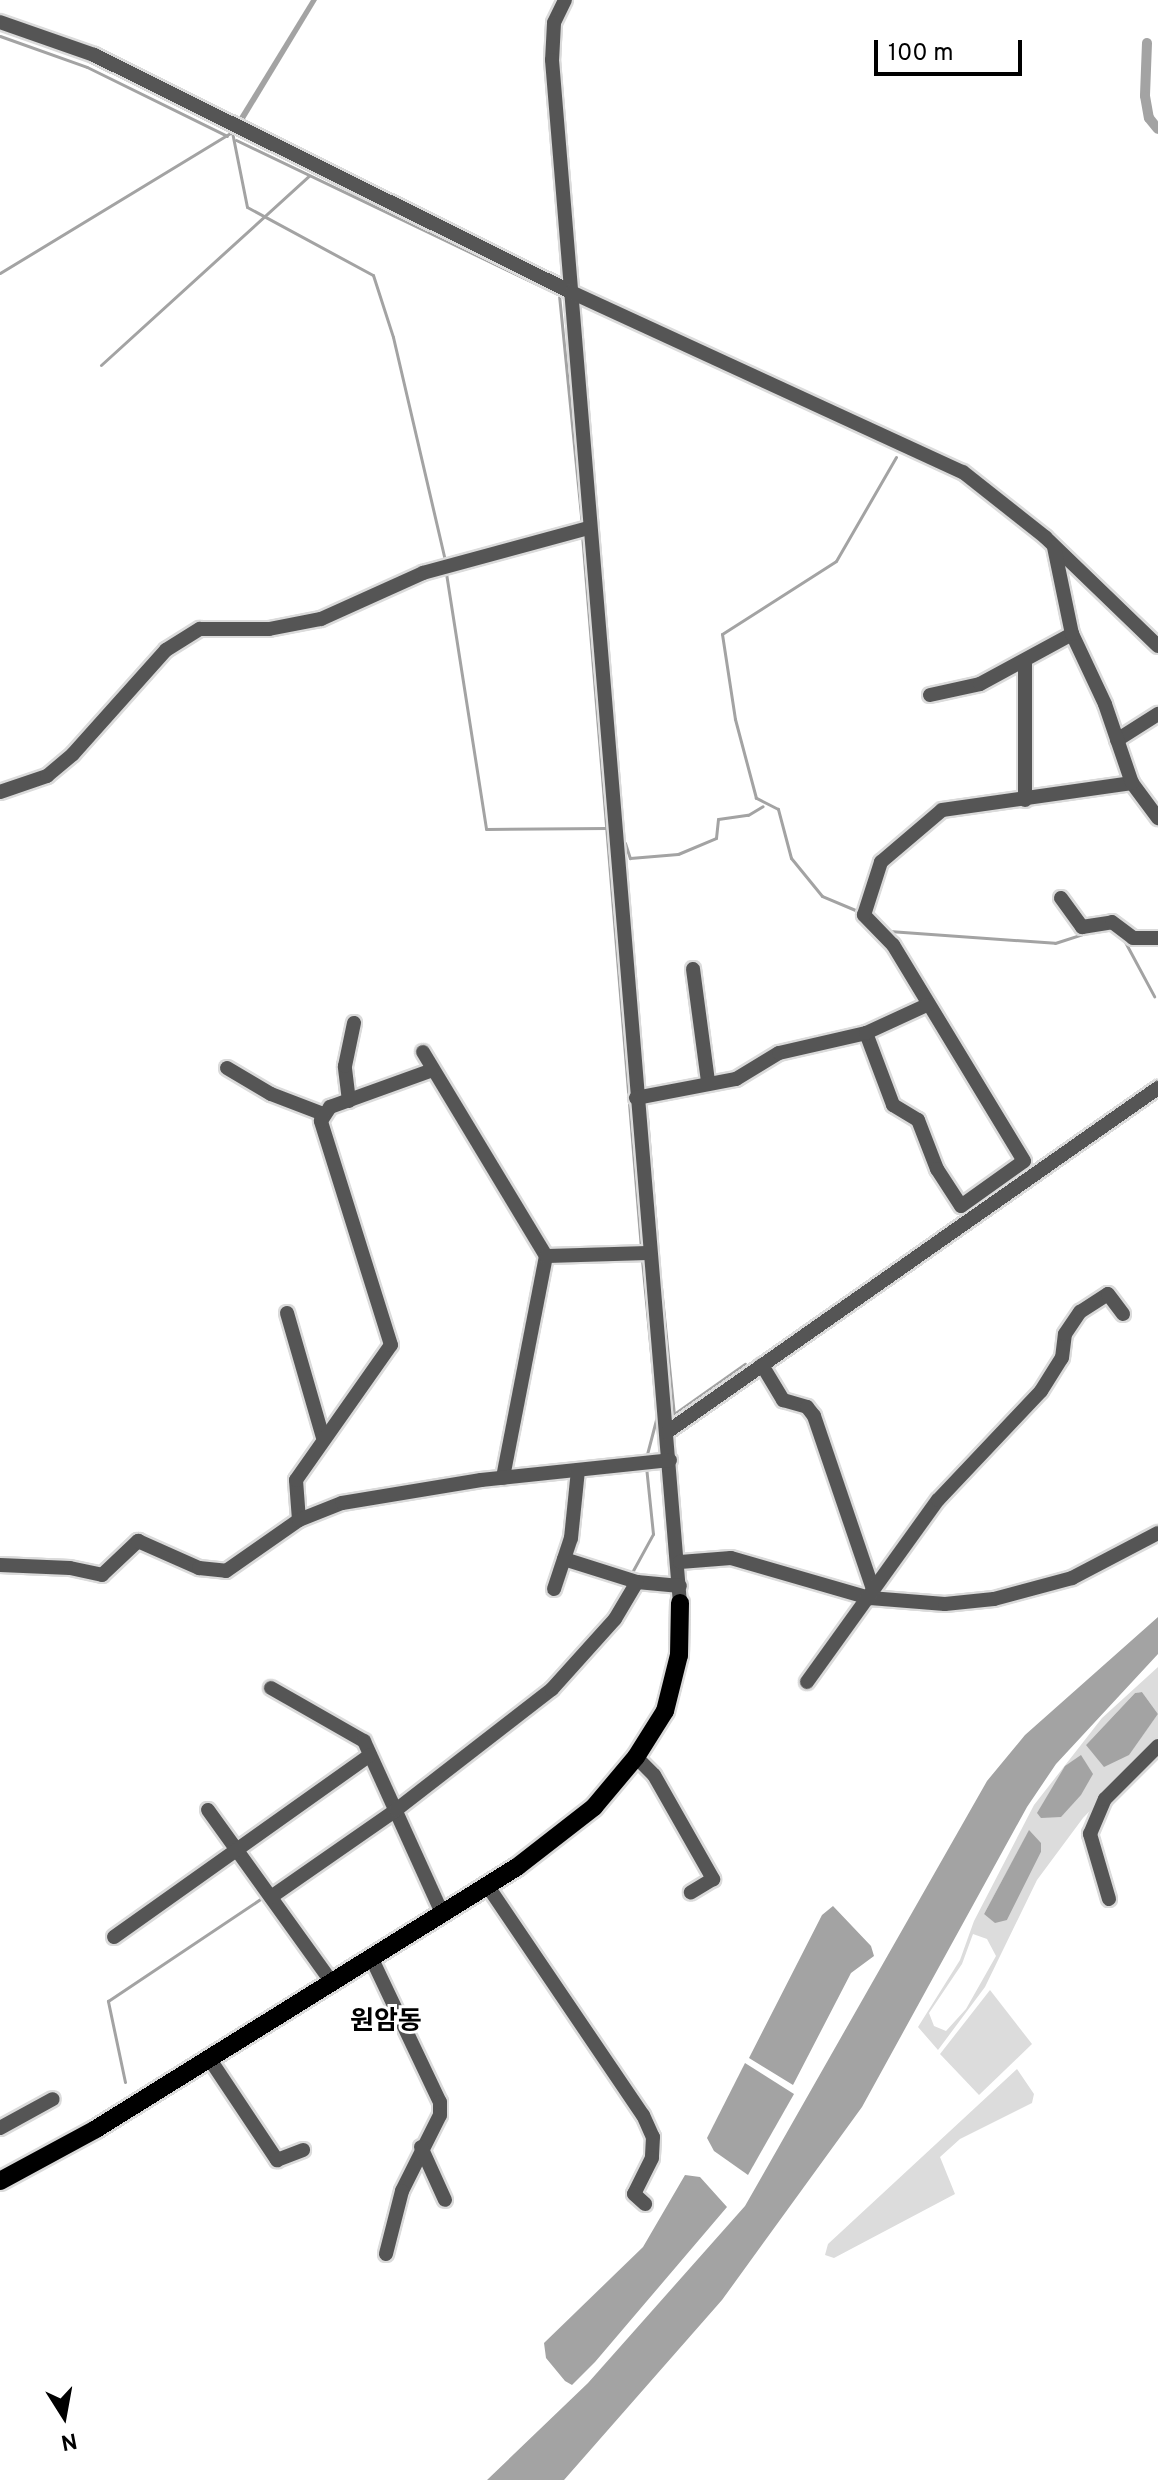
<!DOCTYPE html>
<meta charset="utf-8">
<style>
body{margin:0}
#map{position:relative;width:1158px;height:2480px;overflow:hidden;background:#fff;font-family:Overpass,"Noto Sans KR",sans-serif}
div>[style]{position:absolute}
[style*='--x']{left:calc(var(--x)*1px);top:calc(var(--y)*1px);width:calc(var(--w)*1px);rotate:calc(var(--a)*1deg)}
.green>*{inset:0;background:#dcdcdc}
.water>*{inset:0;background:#a3a3a3}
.stream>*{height:3px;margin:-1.5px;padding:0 1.5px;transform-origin:1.5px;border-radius:1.5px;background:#a3a3a3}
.canal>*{height:10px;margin:-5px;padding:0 5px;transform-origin:5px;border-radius:5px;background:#a3a3a3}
.roads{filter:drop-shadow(2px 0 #dbdbdb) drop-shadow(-2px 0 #dbdbdb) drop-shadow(0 2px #dbdbdb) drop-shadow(0 -2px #dbdbdb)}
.minor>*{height:14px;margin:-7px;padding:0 7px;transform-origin:7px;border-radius:7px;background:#555}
.major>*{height:18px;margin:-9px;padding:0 9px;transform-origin:9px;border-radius:9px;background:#000}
span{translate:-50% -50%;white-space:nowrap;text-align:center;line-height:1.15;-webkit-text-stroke:6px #fff;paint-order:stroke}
.quarter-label{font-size:26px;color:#000;font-weight:700}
.north{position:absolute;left:24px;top:2376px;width:80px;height:80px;-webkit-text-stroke:6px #fff;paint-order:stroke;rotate:169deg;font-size:22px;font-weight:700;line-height:32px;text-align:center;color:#000}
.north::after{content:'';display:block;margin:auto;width:28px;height:36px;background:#000;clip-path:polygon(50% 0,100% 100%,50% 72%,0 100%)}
.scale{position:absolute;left:874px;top:40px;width:148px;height:36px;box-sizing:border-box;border:4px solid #000;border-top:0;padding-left:10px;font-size:24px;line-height:28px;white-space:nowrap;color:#000;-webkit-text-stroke:6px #fff;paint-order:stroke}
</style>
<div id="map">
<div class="green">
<div style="clip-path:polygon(evenodd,1158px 1667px,1158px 1741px,1083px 1818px,1037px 1880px,985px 1987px,938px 2050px,918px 2027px,960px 1960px,974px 1921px,1034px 1805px,1102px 1718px,1158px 1667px,1142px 1692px,1158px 1714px,1142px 1736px,1086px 1745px,1135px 1693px,1142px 1692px,1158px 1667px,1029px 1831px,1041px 1852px,1007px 1920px,984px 1914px,1029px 1831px,1158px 1667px,973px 1934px,987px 1939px,996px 1956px,966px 2009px,946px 2031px,934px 2026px,929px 2013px,962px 1964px,973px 1934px)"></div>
<div style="clip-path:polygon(990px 1990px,1032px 2044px,979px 2095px,940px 2054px)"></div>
<div style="clip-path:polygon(1017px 2069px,1034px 2094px,1032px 2103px,960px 2139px,940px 2157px,955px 2194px,834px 2258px,825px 2255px,828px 2244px)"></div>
</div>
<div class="water">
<div style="clip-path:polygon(311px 0,317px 0,242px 124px,238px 119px)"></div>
<div style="clip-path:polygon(1158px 1617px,1158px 1654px,1056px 1764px,1027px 1807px,862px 2107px,722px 2300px,564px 2480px,487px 2480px,588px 2383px,745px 2206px,987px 1781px,1025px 1735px)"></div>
<div style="clip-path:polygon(1142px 1692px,1158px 1714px,1129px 1755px,1104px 1767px,1086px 1745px,1135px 1693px)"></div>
<div style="clip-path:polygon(1081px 1755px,1093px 1774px,1081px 1795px,1061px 1817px,1041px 1818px,1037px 1813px,1065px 1766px)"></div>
<div style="clip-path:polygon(1029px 1830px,1041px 1843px,1041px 1852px,1007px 1920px,995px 1923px,984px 1914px)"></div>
<div style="clip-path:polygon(833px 1906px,871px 1946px,874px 1956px,851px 1973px,793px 2085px,749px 2058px,822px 1915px)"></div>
<div style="clip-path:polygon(745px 2063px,794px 2094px,748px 2175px,714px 2151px,707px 2138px)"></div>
<div style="clip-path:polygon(685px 2175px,700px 2177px,727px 2207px,595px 2362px,572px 2385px,565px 2381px,546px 2358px,544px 2343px,643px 2247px)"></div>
</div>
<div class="stream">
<div style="--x:0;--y:36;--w:92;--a:19.6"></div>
<div style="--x:87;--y:67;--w:156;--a:26.2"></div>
<div style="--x:236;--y:140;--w:358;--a:25.6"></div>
<div style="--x:559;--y:295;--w:233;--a:84.3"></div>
<div style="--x:0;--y:273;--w:271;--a:-31.3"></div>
<div style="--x:232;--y:132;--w:76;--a:78.7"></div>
<div style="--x:247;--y:207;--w:143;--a:28.4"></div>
<div style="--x:373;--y:275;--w:65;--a:72.1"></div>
<div style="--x:393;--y:337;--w:230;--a:76.9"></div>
<div style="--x:583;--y:351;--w:496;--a:85.3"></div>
<div style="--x:101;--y:365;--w:281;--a:-42.3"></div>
<div style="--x:582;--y:535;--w:715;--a:85.27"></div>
<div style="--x:446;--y:573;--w:259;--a:81.1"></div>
<div style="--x:486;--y:829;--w:121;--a:-0.5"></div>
<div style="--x:625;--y:843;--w:16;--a:72"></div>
<div style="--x:630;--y:858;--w:48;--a:-4.8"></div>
<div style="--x:678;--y:854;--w:41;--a:-22.8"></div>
<div style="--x:716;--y:838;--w:19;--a:-84"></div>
<div style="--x:718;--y:819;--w:30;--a:-8"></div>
<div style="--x:748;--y:815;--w:17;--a:-31"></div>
<div style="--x:860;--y:912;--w:41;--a:-157.2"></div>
<div style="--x:822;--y:896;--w:49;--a:-129.2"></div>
<div style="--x:791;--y:858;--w:51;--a:-104.9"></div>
<div style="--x:778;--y:809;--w:25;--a:-153"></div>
<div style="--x:756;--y:798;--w:82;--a:-104.9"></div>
<div style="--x:735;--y:719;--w:86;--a:-98.7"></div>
<div style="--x:722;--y:634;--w:135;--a:-32.6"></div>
<div style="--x:836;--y:561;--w:120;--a:-60"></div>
<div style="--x:889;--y:931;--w:166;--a:4.1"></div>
<div style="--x:1055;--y:943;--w:33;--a:-18"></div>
<div style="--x:1124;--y:940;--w:64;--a:61.8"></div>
<div style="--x:647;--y:1116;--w:124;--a:85.4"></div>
<div style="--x:642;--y:1260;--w:157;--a:84.5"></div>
<div style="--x:657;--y:1416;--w:43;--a:104.7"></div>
<div style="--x:661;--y:1287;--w:128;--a:84.2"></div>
<div style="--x:674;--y:1414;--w:87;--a:-35.2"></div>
<div style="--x:630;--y:1576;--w:48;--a:-61.3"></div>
<div style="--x:653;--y:1534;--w:68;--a:-95.9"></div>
<div style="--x:125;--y:2082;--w:83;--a:-101.9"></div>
<div style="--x:108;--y:2001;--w:189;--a:-33.8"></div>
</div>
<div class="canal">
<div style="--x:1147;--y:43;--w:53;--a:92.2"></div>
<div style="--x:1145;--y:96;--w:22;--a:80"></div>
<div style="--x:1149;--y:118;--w:14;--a:51"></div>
</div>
<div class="roads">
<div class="minor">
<div style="--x:565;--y:0;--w:25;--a:116"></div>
<div style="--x:554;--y:23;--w:37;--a:93"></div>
<div style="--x:552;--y:60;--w:1548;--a:85.26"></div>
<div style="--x:0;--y:22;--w:100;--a:19.3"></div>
<div style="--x:94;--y:55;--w:533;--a:26.42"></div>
<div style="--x:571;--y:292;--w:431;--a:24.7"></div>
<div style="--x:963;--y:472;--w:105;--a:38.4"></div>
<div style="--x:1045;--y:537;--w:157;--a:44"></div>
<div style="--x:930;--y:695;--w:51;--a:-12.4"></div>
<div style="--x:980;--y:684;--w:105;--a:-28.5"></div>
<div style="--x:1117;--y:740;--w:49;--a:-32.4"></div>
<div style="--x:1132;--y:783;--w:44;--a:53.4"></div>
<div style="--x:0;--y:792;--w:50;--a:-18.8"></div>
<div style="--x:47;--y:776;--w:34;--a:-40"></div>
<div style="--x:73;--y:754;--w:140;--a:-48.2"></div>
<div style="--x:166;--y:650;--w:40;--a:-32"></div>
<div style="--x:200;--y:629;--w:69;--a:0"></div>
<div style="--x:269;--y:629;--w:53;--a:-10.9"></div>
<div style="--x:321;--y:619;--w:112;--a:-24.3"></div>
<div style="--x:423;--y:573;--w:172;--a:-15.2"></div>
<div style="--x:1025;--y:800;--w:138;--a:-90"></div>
<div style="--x:1061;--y:898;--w:36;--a:54"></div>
<div style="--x:1082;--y:927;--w:30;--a:-9"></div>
<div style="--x:1112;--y:922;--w:26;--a:37"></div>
<div style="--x:1133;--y:938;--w:25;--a:0"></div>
<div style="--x:693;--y:969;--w:114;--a:82.4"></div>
<div style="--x:866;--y:1033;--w:77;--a:69.4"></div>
<div style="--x:893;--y:1105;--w:29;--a:31"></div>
<div style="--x:918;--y:1120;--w:53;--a:68.8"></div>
<div style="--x:937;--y:1169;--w:44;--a:57"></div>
<div style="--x:961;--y:1206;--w:77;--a:-35.5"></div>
<div style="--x:1024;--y:1161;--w:253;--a:-121.2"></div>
<div style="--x:893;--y:945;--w:42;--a:-134"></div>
<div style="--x:864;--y:915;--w:56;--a:-72.2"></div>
<div style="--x:881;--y:862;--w:80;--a:-40.4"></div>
<div style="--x:942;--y:810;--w:192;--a:-8.1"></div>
<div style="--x:1132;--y:783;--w:83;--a:-108.9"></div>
<div style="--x:1105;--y:704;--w:77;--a:-115.2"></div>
<div style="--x:1072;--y:634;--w:89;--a:-101.7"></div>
<div style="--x:423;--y:1052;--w:238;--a:58.9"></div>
<div style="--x:546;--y:1256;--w:226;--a:101"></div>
<div style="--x:227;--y:1068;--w:51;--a:30.6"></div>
<div style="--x:271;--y:1094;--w:56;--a:21"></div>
<div style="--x:636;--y:1098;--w:102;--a:-10.8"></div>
<div style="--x:736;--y:1079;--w:50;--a:-31.2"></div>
<div style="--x:779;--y:1053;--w:89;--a:-12.9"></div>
<div style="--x:866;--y:1033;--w:67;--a:-24.7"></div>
<div style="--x:349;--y:1101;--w:35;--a:-97"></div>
<div style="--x:345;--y:1066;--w:44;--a:-78.2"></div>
<div style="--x:546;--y:1256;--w:103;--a:-1.7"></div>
<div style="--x:287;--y:1313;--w:130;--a:73.9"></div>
<div style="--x:762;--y:1365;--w:41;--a:59"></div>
<div style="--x:783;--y:1400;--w:25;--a:16"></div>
<div style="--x:807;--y:1407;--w:11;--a:52"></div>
<div style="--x:814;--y:1416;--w:180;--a:71.2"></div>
<div style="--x:667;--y:1432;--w:600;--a:-35.02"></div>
<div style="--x:299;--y:1520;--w:40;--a:-94.3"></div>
<div style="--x:296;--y:1480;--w:165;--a:-54.9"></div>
<div style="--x:391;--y:1345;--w:235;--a:-107.4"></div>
<div style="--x:321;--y:1121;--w:17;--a:-57"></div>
<div style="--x:330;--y:1107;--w:109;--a:-19.8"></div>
<div style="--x:564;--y:1559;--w:77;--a:17.5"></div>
<div style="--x:637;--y:1582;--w:43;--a:5.3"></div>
<div style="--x:680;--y:1562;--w:51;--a:-4.5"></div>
<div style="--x:731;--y:1558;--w:145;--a:16.1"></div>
<div style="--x:870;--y:1598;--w:75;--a:4.6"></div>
<div style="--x:945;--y:1604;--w:49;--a:-5.8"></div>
<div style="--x:994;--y:1599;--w:81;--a:-15.1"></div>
<div style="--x:1072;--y:1578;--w:97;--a:-27.6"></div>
<div style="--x:0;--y:1565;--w:70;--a:2.5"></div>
<div style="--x:70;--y:1568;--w:33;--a:12"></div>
<div style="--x:102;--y:1575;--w:50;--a:-43.4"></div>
<div style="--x:138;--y:1541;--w:67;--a:23.9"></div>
<div style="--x:199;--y:1568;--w:27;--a:6"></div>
<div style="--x:226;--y:1571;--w:89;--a:-34.9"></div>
<div style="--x:299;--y:1520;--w:46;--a:-21.6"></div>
<div style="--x:342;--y:1503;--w:141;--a:-9.4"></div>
<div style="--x:481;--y:1480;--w:190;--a:-6"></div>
<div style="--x:554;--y:1589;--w:54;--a:-71.6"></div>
<div style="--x:571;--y:1538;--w:68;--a:-84.1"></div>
<div style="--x:807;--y:1682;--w:224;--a:-54.3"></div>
<div style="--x:938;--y:1500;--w:150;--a:-46.6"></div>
<div style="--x:1041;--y:1391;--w:39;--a:-58"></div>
<div style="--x:1062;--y:1358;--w:24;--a:-83"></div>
<div style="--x:1065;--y:1334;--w:27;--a:-56"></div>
<div style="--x:1080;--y:1312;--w:33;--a:-33"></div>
<div style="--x:1108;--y:1294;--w:25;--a:53"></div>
<div style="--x:271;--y:1688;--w:107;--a:29.7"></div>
<div style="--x:364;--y:1741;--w:189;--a:65.6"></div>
<div style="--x:636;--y:1757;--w:25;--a:45"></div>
<div style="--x:654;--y:1775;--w:120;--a:60.4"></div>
<div style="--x:713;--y:1879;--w:26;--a:149"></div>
<div style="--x:208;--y:1810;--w:211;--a:54.3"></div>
<div style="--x:487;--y:1885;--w:278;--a:55.9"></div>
<div style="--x:643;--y:2115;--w:24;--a:66"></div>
<div style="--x:653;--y:2137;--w:21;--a:93"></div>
<div style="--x:652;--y:2158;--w:40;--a:116.6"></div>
<div style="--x:634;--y:2194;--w:15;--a:42"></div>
<div style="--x:271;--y:1897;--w:152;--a:-34.8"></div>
<div style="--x:396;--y:1810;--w:197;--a:-37.8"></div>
<div style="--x:552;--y:1689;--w:94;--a:-48"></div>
<div style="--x:615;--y:1619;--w:43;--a:-59.3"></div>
<div style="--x:1109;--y:1899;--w:68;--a:-106.3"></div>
<div style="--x:1090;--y:1834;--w:38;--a:-67"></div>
<div style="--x:1105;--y:1799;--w:75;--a:-45"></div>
<div style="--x:114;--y:1937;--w:314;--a:-35.4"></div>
<div style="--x:371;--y:1957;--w:161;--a:64.6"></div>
<div style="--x:440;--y:2102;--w:13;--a:90"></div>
<div style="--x:440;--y:2115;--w:85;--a:116.6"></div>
<div style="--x:402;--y:2191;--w:65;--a:104.3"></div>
<div style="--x:209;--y:2058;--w:123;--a:56.3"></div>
<div style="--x:277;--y:2160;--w:28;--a:-21"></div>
<div style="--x:0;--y:2128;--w:60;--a:-28.7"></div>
<div style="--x:421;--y:2147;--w:58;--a:65.6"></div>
</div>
<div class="major">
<div style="--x:0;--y:2181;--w:109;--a:-28.4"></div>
<div style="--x:96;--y:2129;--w:496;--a:-31.9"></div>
<div style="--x:517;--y:1867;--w:98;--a:-37.9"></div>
<div style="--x:594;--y:1807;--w:65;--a:-50"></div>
<div style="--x:636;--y:1757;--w:54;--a:-57.8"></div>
<div style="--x:665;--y:1711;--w:58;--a:-76"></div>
<div style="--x:679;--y:1655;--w:52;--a:-88.9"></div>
</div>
</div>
<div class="quarter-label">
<span style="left:386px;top:2023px">원암동</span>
</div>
<div class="north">N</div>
<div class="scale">100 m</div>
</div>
